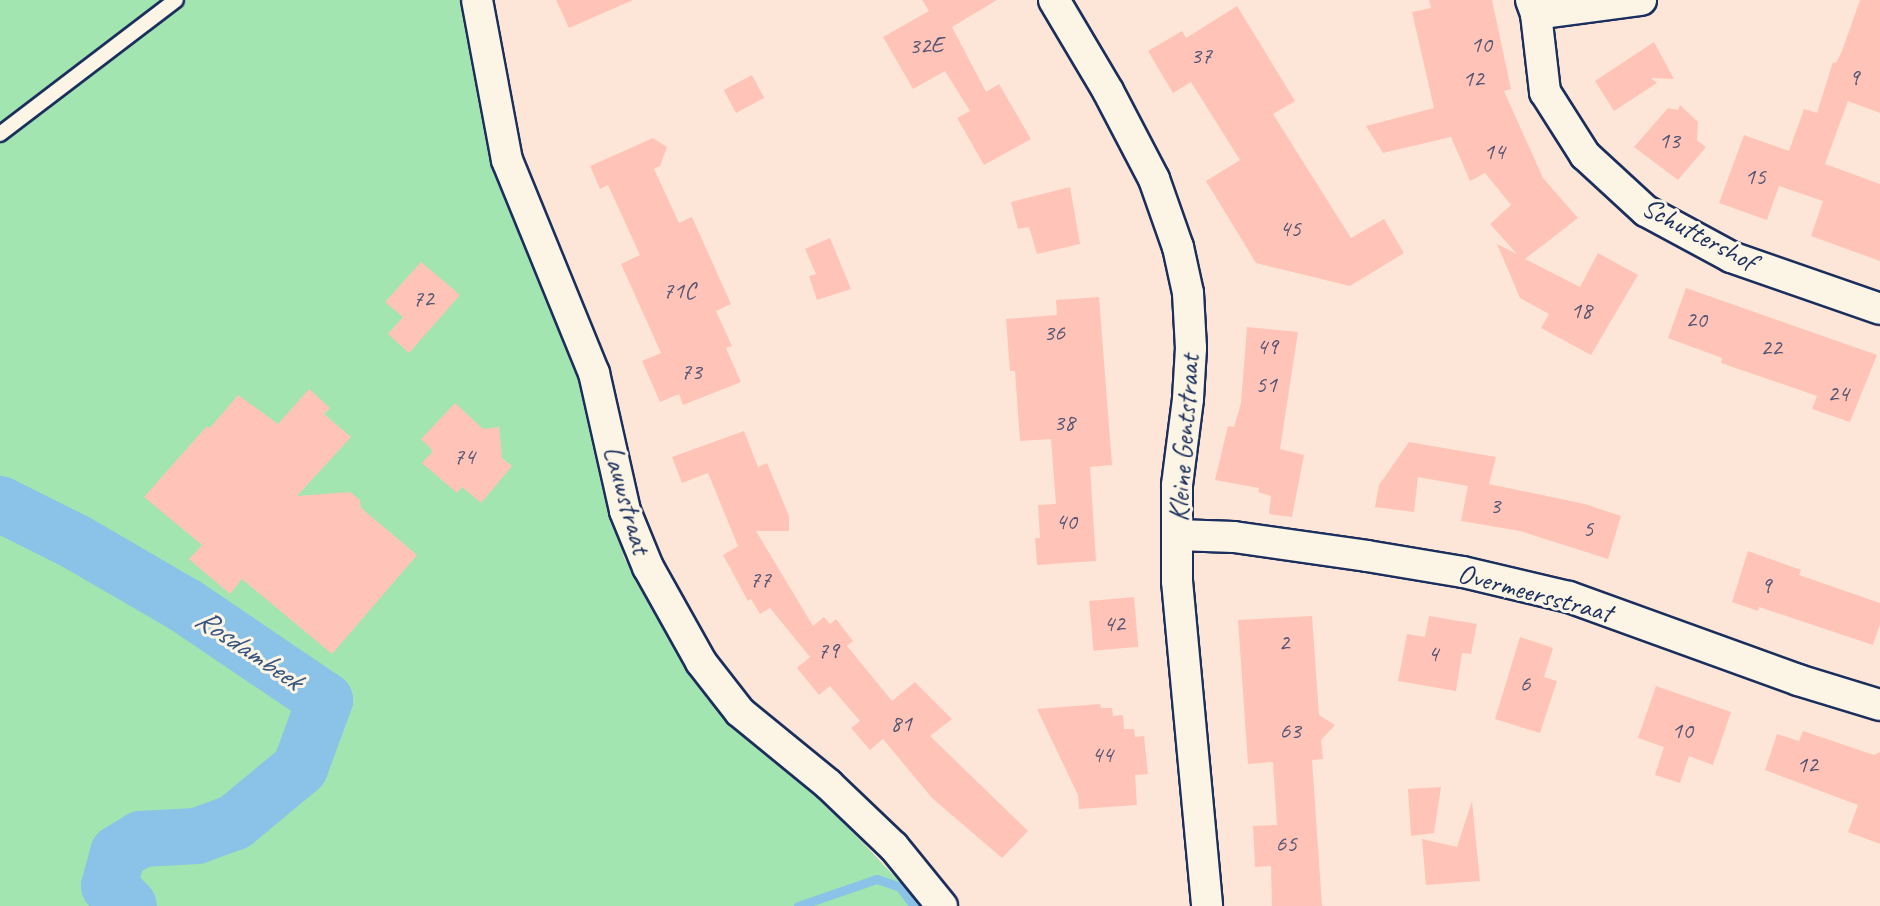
<!DOCTYPE html>
<style>
body{margin:0}
#map{position:relative;width:1880px;height:906px;overflow:hidden;background:#fde6d7;font-family:Caveat,sans-serif}
div>[style]{position:absolute}
[style*='--x']{left:calc(var(--x)*1px);top:calc(var(--y)*1px);width:calc(var(--w)*1px);rotate:calc(var(--a)*1deg)}
.green>*{inset:0;background:#a2e5b0}
.stream>*{height:9px;margin:-4.5px;padding:0 4.5px;transform-origin:4.5px;border-radius:4.5px;background:#8ac2e8}
.river>*{height:56px;margin:-28px;padding:0 28px;transform-origin:28px;border-radius:28px;background:#8ac2e8}
.building>*{inset:0;background:#ffc4b7;transform-origin:0 0}
.roads{filter:drop-shadow(2px 0 #1b2f5e) drop-shadow(-2px 0 #1b2f5e) drop-shadow(0 2px #1b2f5e) drop-shadow(0 -2px #1b2f5e)}
.lane>*{height:14px;margin:-7px;padding:0 7px;transform-origin:7px;border-radius:7px;background:#fcf5e5}
.street>*{height:30px;margin:-15px;padding:0 15px;transform-origin:15px;border-radius:15px;background:#fcf5e5}
span{translate:-50% -50%;white-space:nowrap;text-align:center;line-height:1.15;-webkit-text-stroke:6px #fcf5e5;paint-order:stroke}
.number-label{font-size:24px;color:#545474}
.number-label span{-webkit-text-stroke-width:0}
.street-label{font-size:28px;color:#1b2f5e}
.water-label{font-size:30px;color:#375480;font-style:italic}
</style>
<div id="map">
<div class="green">
<div style="clip-path:polygon(0 0,469px 0,586px 377px,624px 558px,728px 719px,836px 814px,922px 906px,0 906px)"></div>
</div>
<div class="stream">
<div style="--x:798;--y:906;--w:83;--a:-18.9"></div>
<div style="--x:877;--y:879;--w:24;--a:19"></div>
<div style="--x:900;--y:887;--w:24;--a:54"></div>
</div>
<div class="river">
<div style="--x:0;--y:504;--w:85;--a:26.6"></div>
<div style="--x:76;--y:542;--w:127;--a:30.2"></div>
<div style="--x:186;--y:606;--w:168;--a:34.1"></div>
<div style="--x:325;--y:700;--w:72;--a:110.2"></div>
<div style="--x:300;--y:768;--w:85;--a:140.3"></div>
<div style="--x:235;--y:822;--w:40;--a:159.8"></div>
<div style="--x:197;--y:836;--w:56;--a:176.9"></div>
<div style="--x:141;--y:839;--w:27;--a:149"></div>
<div style="--x:118;--y:853;--w:34;--a:105"></div>
<div style="--x:109;--y:886;--w:28;--a:45"></div>
</div>
<div class="building">
<div style="clip-path:polygon(556px 0,633px 0,569px 28px)"></div>
<div style="clip-path:polygon(922px 0,997px 0,952px 27px,986px 92px,999px 84px,1031px 139px,984px 165px,957px 118px,970px 111px,945px 71px,913px 89px,883px 37px,929px 11px)"></div>
<div style="clip-path:polygon(1429px 0,1492px 0,1511px 89px,1504px 91px,1543px 178px,1578px 218px,1525px 259px,1580px 287px,1598px 253px,1638px 275px,1591px 355px,1541px 328px,1549px 314px,1520px 298px,1497px 244px,1517px 254px,1490px 224px,1511px 205px,1485px 173px,1470px 181px,1451px 137px,1383px 153px,1366px 126px,1434px 108px,1412px 12px,1431px 8px)"></div>
<div style="clip-path:polygon(1860px 0,1880px 0,1880px 113px,1848px 101px,1825px 164px,1880px 184px,1880px 261px,1811px 236px,1823px 201px,1779px 186px,1767px 220px,1719px 203px,1744px 135px,1789px 151px,1804px 109px,1817px 113px,1833px 62px,1836px 63px,1842px 51px)"></div>
<div style="clip-path:polygon(1237px 6px,1295px 101px,1273px 114px,1351px 238px,1384px 219px,1404px 253px,1350px 286px,1256px 263px,1206px 181px,1240px 160px,1191px 82px,1173px 93px,1148px 51px,1182px 31px,1186px 38px)"></div>
<div style="clip-path:polygon(1654px 42px,1674px 79px,1651px 78px,1657px 83px,1614px 111px,1595px 81px)"></div>
<div style="left:752px;top:75px;width:26px;height:32px;rotate:62deg"></div>
<div style="clip-path:polygon(1680px 105px,1698px 122px,1697px 140px,1706px 147px,1678px 180px,1634px 147px,1668px 108px,1678px 110px)"></div>
<div style="clip-path:polygon(653px 138px,667px 147px,660px 166px,654px 169px,679px 223px,692px 217px,731px 304px,716px 311px,732px 346px,726px 348px,741px 382px,683px 405px,679px 394px,660px 402px,642px 361px,661px 353px,621px 264px,640px 255px,608px 185px,600px 189px,590px 166px)"></div>
<div style="clip-path:polygon(1070px 187px,1080px 244px,1037px 254px,1029px 227px,1018px 229px,1011px 202px)"></div>
<div style="clip-path:polygon(830px 238px,851px 289px,817px 300px,809px 276px,816px 274px,805px 249px)"></div>
<div style="clip-path:polygon(421px 262px,460px 295px,409px 353px,388px 334px,403px 317px,385px 302px)"></div>
<div style="clip-path:polygon(1686px 288px,1877px 355px,1850px 422px,1812px 409px,1817px 396px,1721px 363px,1722px 358px,1668px 338px)"></div>
<div style="clip-path:polygon(1099px 297px,1112px 465px,1090px 467px,1096px 561px,1037px 565px,1035px 538px,1040px 538px,1038px 505px,1056px 504px,1051px 439px,1020px 441px,1015px 371px,1010px 371px,1006px 319px,1057px 315px,1056px 300px)"></div>
<div style="clip-path:polygon(1247px 327px,1298px 332px,1280px 449px,1304px 455px,1292px 517px,1269px 514px,1271px 496px,1258px 492px,1259px 488px,1215px 480px,1228px 426px,1234px 427px,1241px 403px)"></div>
<div style="clip-path:polygon(309px 389px,330px 408px,324px 414px,351px 437px,297px 496px,350px 492px,360px 500px,361px 508px,417px 555px,332px 654px,242px 579px,230px 594px,189px 559px,202px 545px,144px 497px,207px 426px,210px 428px,238px 395px,278px 424px)"></div>
<div style="clip-path:polygon(455px 403px,483px 429px,499px 427px,502px 458px,512px 466px,481px 503px,462px 487px,457px 493px,422px 463px,433px 451px,421px 439px)"></div>
<div style="clip-path:polygon(744px 431px,758px 467px,767px 463px,789px 516px,789px 531px,756px 531px,813px 626px,824px 617px,830px 624px,836px 619px,853px 641px,847px 646px,892px 701px,915px 682px,952px 719px,930px 736px,1028px 831px,1002px 858px,932px 798px,883px 739px,870px 750px,851px 728px,860px 721px,830px 686px,819px 695px,797px 668px,810px 657px,770px 608px,760px 614px,751px 599px,748px 601px,723px 555px,738px 546px,708px 473px,682px 483px,672px 457px)"></div>
<div style="clip-path:polygon(1409px 442px,1496px 457px,1489px 484px,1585px 504px,1621px 516px,1608px 559px,1520px 531px,1461px 521px,1468px 486px,1418px 477px,1414px 512px,1375px 507px,1379px 485px)"></div>
<div style="clip-path:polygon(1748px 551px,1801px 570px,1799px 575px,1880px 603px,1880px 624px,1873px 645px,1759px 607px,1758px 611px,1732px 602px)"></div>
<div style="left:1134px;top:597px;width:50px;height:45px;rotate:85deg"></div>
<div style="clip-path:polygon(1312px 616px,1319px 715px,1335px 725px,1321px 740px,1323px 759px,1312px 760px,1322px 906px,1272px 906px,1271px 866px,1255px 867px,1253px 826px,1277px 825px,1273px 762px,1248px 764px,1238px 620px)"></div>
<div style="clip-path:polygon(1429px 616px,1477px 624px,1471px 654px,1462px 653px,1456px 691px,1398px 681px,1407px 634px,1425px 637px)"></div>
<div style="clip-path:polygon(1520px 637px,1553px 648px,1544px 677px,1557px 681px,1540px 733px,1495px 719px)"></div>
<div style="clip-path:polygon(1656px 686px,1731px 712px,1713px 765px,1689px 756px,1680px 783px,1655px 775px,1664px 747px,1638px 738px)"></div>
<div style="clip-path:polygon(1100px 704px,1101px 708px,1112px 708px,1113px 716px,1123px 715px,1124px 729px,1134px 729px,1135px 737px,1144px 736px,1148px 774px,1135px 775px,1137px 805px,1079px 809px,1078px 795px,1037px 709px)"></div>
<div style="clip-path:polygon(1803px 731px,1874px 755px,1880px 752px,1880px 844px,1848px 832px,1858px 805px,1765px 770px,1777px 734px,1799px 741px)"></div>
<div style="clip-path:polygon(1441px 787px,1434px 833px,1411px 836px,1408px 789px)"></div>
<div style="clip-path:polygon(1472px 801px,1480px 881px,1426px 885px,1422px 839px,1457px 847px)"></div>
</div>
<div class="roads">
<div class="lane">
<div style="--x:0;--y:134;--w:221;--a:-37.3"></div>
</div>
<div class="street">
<div style="--x:477;--y:0;--w:163;--a:79.4"></div>
<div style="--x:507;--y:160;--w:230;--a:67.8"></div>
<div style="--x:594;--y:373;--w:141;--a:77.3"></div>
<div style="--x:625;--y:511;--w:61;--a:67.7"></div>
<div style="--x:648;--y:567;--w:109;--a:60.8"></div>
<div style="--x:701;--y:662;--w:63;--a:52"></div>
<div style="--x:740;--y:712;--w:114;--a:39.3"></div>
<div style="--x:828;--y:784;--w:91;--a:43.7"></div>
<div style="--x:894;--y:847;--w:76;--a:50.9"></div>
<div style="--x:1054;--y:0;--w:106;--a:59.3"></div>
<div style="--x:1108;--y:91;--w:99;--a:62.4"></div>
<div style="--x:1154;--y:179;--w:72;--a:70.6"></div>
<div style="--x:1178;--y:247;--w:47;--a:77.7"></div>
<div style="--x:1188;--y:293;--w:55;--a:86.9"></div>
<div style="--x:1191;--y:348;--w:51;--a:93.4"></div>
<div style="--x:1188;--y:399;--w:87;--a:97.3"></div>
<div style="--x:1177;--y:485;--w:96;--a:90"></div>
<div style="--x:1177;--y:581;--w:326;--a:84.7"></div>
<div style="--x:1531;--y:0;--w:15;--a:70"></div>
<div style="--x:1536;--y:14;--w:79;--a:83.4"></div>
<div style="--x:1545;--y:92;--w:75;--a:57.6"></div>
<div style="--x:1585;--y:155;--w:83;--a:42.6"></div>
<div style="--x:1646;--y:211;--w:97;--a:28.4"></div>
<div style="--x:1731;--y:257;--w:158;--a:19.2"></div>
<div style="--x:1536;--y:14;--w:106;--a:-7.6"></div>
<div style="--x:1177;--y:535;--w:57;--a:2"></div>
<div style="--x:1234;--y:537;--w:134;--a:8.1"></div>
<div style="--x:1367;--y:556;--w:97;--a:9.5"></div>
<div style="--x:1463;--y:572;--w:109;--a:13.3"></div>
<div style="--x:1569;--y:597;--w:244;--a:19.9"></div>
<div style="--x:1798;--y:680;--w:86;--a:17"></div>
</div>
</div>
<div class="number-label">
<span style="left:1481px;top:45px">10</span>
<span style="left:926px;top:46px">32E</span>
<span style="left:1201px;top:56px">37</span>
<span style="left:1854px;top:78px">9</span>
<span style="left:1473px;top:79px">12</span>
<span style="left:1669px;top:141px">13</span>
<span style="left:1494px;top:152px">14</span>
<span style="left:1755px;top:177px">15</span>
<span style="left:1290px;top:229px">45</span>
<span style="left:679px;top:291px">71C</span>
<span style="left:423px;top:299px">72</span>
<span style="left:1581px;top:311px">18</span>
<span style="left:1696px;top:320px">20</span>
<span style="left:1054px;top:333px">36</span>
<span style="left:1267px;top:347px">49</span>
<span style="left:1771px;top:348px">22</span>
<span style="left:691px;top:372px">73</span>
<span style="left:1266px;top:385px">51</span>
<span style="left:1838px;top:394px">24</span>
<span style="left:1064px;top:423px">38</span>
<span style="left:464px;top:457px">74</span>
<span style="left:1495px;top:506px">3</span>
<span style="left:1066px;top:522px">40</span>
<span style="left:1588px;top:529px">5</span>
<span style="left:760px;top:580px">77</span>
<span style="left:1766px;top:586px">9</span>
<span style="left:1114px;top:624px">42</span>
<span style="left:1284px;top:643px">2</span>
<span style="left:828px;top:651px">79</span>
<span style="left:1433px;top:654px">4</span>
<span style="left:1525px;top:684px">6</span>
<span style="left:901px;top:724px">81</span>
<span style="left:1290px;top:731px">63</span>
<span style="left:1682px;top:731px">10</span>
<span style="left:1102px;top:755px">44</span>
<span style="left:1807px;top:765px">12</span>
<span style="left:1286px;top:844px">65</span>
</div>
<div class="street-label">
<span style="left:1699px;top:234px;rotate:28deg">Schuttershof</span>
<span style="left:1184px;top:438px;rotate:-86deg">Kleine Gentstraat</span>
<span style="left:627px;top:500px;rotate:74deg">Lauwstraat</span>
<span style="left:1535px;top:593px;rotate:15deg">Overmeersstraat</span>
</div>
<div class="water-label">
<span style="left:249px;top:649px;rotate:34deg">Rosdambeek</span>
</div>
</div>
